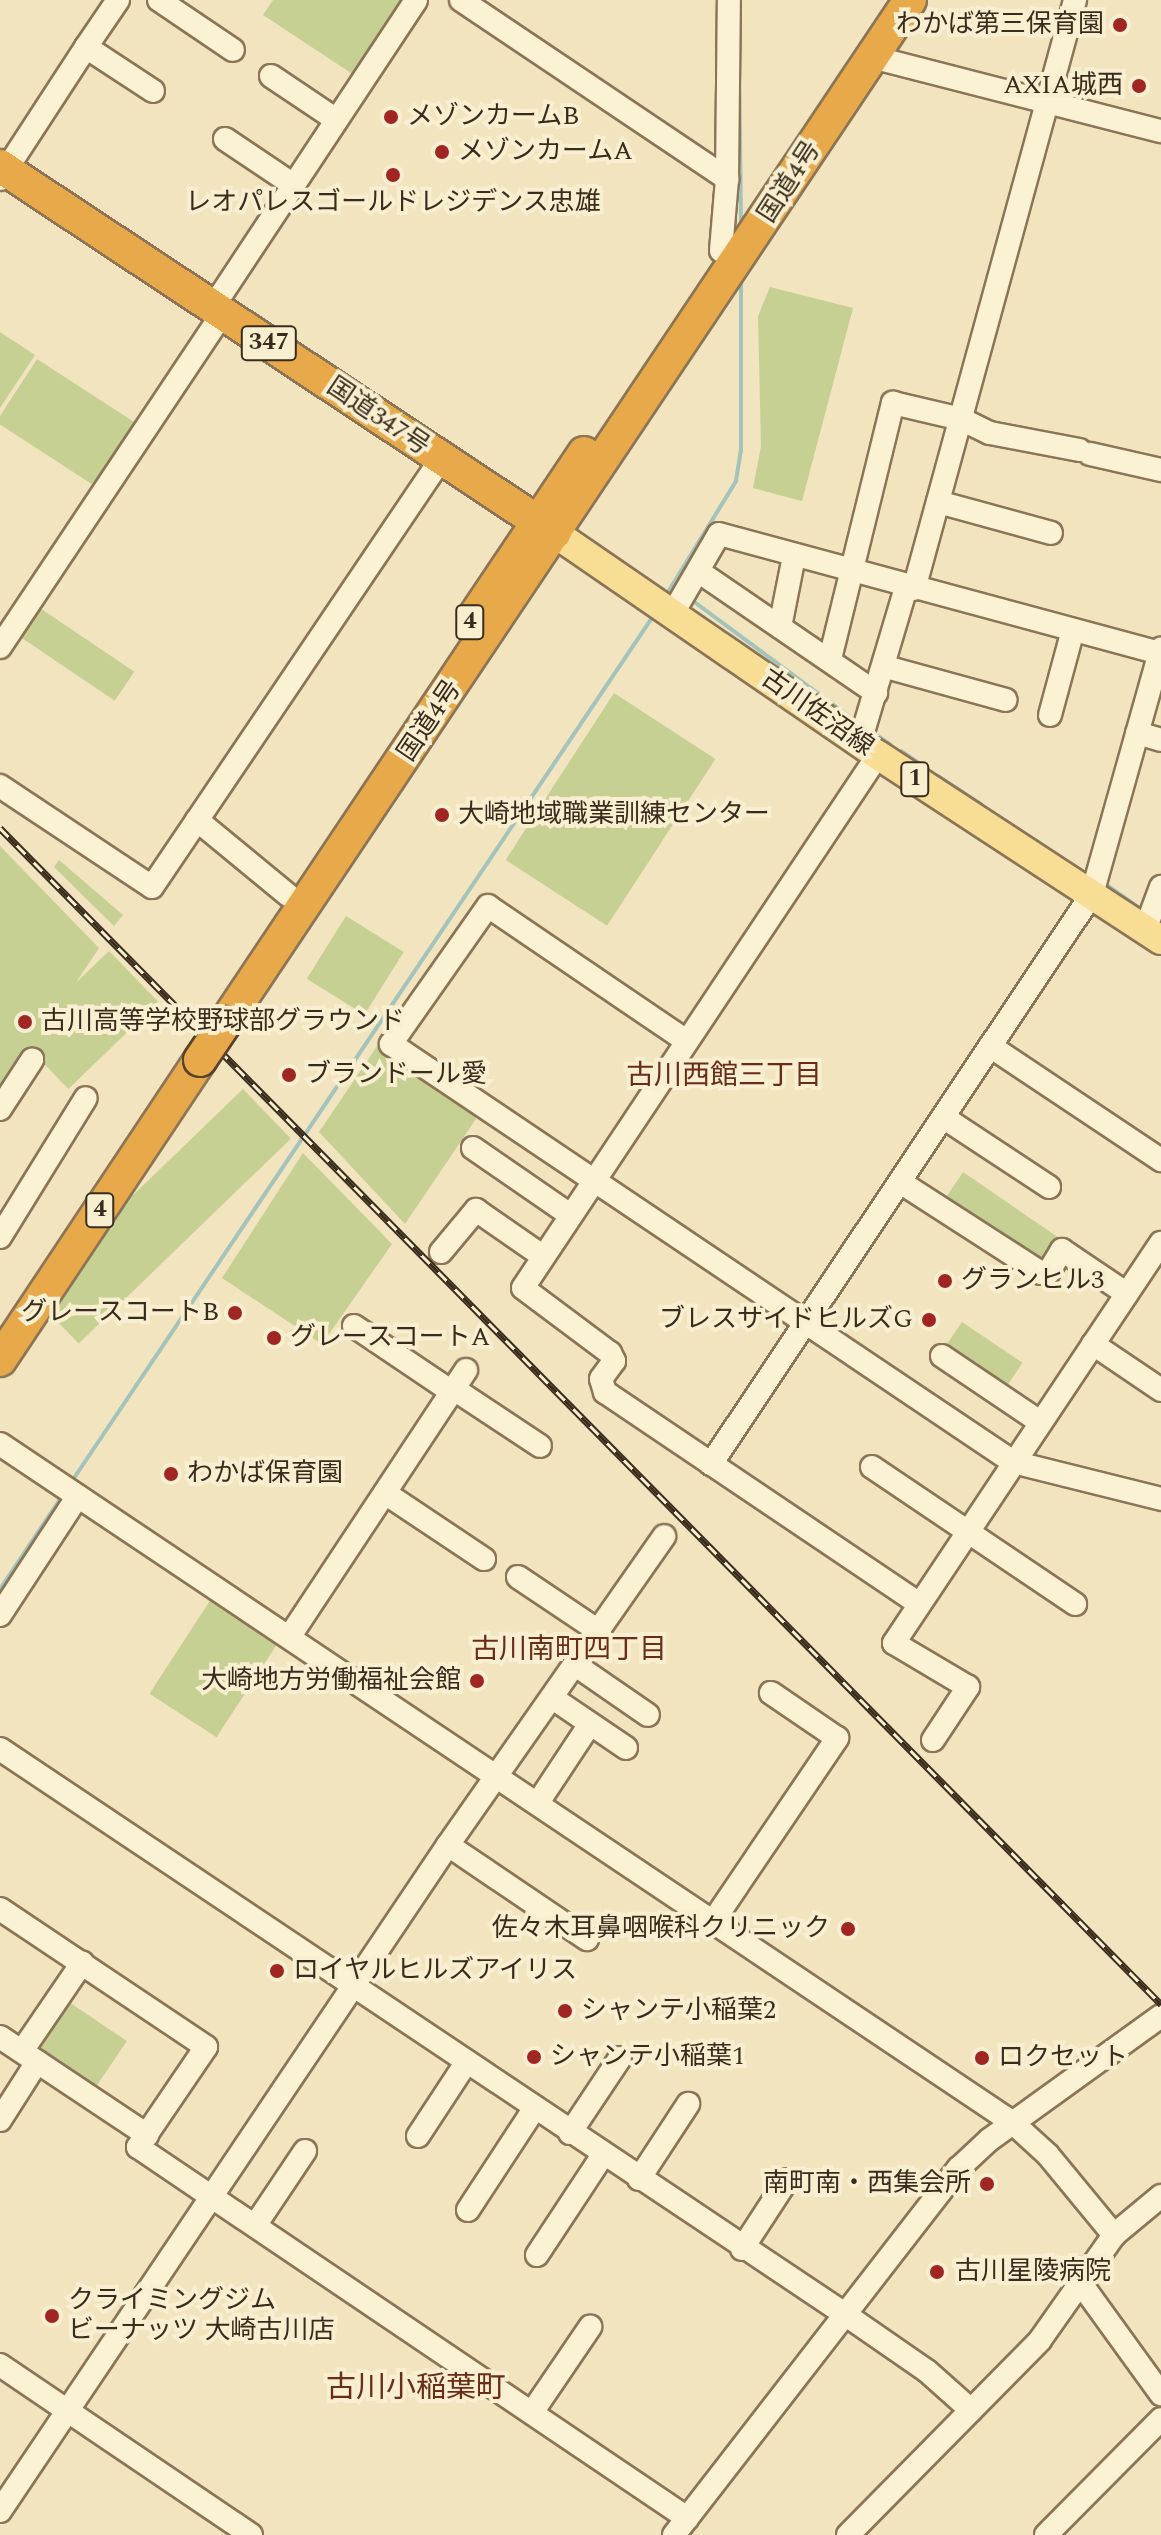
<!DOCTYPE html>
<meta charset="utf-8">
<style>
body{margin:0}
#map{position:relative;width:1161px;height:2535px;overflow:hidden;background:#f1e4bf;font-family:Spectral,"Noto Sans JP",serif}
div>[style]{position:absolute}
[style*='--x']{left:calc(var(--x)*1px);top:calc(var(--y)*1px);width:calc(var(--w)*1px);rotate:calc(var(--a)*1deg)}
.green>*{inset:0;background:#c6d093;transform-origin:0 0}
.stream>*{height:4px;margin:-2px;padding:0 2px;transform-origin:2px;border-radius:2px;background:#a3c3bb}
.roads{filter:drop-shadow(2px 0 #8b7556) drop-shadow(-2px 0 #8b7556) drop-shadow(0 2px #8b7556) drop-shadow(0 -2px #8b7556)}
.minor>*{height:22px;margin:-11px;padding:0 11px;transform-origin:11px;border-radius:11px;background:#fbf1d3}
.major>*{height:28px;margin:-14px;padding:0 14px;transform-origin:14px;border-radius:14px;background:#f8dd94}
.highway>*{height:32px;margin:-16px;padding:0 16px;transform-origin:16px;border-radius:16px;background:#e7a949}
.rail>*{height:7px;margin-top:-3.5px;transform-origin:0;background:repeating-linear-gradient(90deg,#f8eed0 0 12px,#3a2c1c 0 24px);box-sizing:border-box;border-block:2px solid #3a2c1c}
.bridges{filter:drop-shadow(2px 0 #59422b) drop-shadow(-2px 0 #59422b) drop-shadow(0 2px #59422b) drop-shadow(0 -2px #59422b)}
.highway-bridge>*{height:32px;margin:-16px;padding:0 16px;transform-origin:16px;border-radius:16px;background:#e7a949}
.dots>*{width:22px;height:22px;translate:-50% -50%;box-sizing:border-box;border:4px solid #f8eed0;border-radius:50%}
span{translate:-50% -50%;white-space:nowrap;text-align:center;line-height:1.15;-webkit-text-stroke:8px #f8eed0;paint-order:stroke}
.shield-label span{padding:2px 6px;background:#f8eed0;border:2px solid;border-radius:6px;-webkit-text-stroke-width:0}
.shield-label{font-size:24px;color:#3a2c1c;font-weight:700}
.poi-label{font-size:26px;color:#3a2c1c}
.right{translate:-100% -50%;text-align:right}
.left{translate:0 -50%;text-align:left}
.street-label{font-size:26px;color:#3a2c1c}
.neighbourhood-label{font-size:28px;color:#6a2d18}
.quarter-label{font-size:30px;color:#6a2d18}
</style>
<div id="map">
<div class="green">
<div style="clip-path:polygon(273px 0,408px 0,357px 77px,263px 15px)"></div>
<div style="clip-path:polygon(770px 287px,853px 308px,802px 501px,753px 488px,761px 446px,758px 316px)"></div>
<div style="clip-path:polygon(0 332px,35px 355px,0 408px)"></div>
<div style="left:37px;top:359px;width:118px;height:75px;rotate:33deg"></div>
<div style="left:34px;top:604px;width:121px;height:35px;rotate:34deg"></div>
<div style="left:614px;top:693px;width:121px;height:199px;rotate:33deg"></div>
<div style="clip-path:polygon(0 846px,99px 948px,0 1097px)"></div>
<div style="clip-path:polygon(59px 860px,123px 915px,114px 926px,54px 867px)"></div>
<div style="left:346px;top:916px;width:68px;height:74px;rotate:32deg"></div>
<div style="left:109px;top:951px;width:71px;height:125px;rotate:46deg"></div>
<div style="clip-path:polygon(380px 1042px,482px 1110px,405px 1224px,319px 1132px)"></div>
<div style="left:243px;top:1089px;width:69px;height:295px;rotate:46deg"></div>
<div style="clip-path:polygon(303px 1153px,392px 1244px,322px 1344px,222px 1278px)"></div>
<div style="clip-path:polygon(963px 1172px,1062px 1240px,1049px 1260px,1040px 1263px,945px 1199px)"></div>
<div style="left:962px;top:1322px;width:73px;height:30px;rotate:34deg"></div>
<div style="left:211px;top:1599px;width:80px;height:113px;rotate:33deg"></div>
<div style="left:63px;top:1998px;width:77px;height:59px;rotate:34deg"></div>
</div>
<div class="stream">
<div style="--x:739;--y:58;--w:172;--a:89.3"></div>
<div style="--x:665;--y:597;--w:136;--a:-58.5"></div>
<div style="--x:736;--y:481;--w:30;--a:-81"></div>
<div style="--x:741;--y:451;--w:173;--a:-90"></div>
<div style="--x:689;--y:598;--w:212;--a:36.5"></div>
<div style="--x:872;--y:732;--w:22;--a:34"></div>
<div style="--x:901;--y:751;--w:25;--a:34"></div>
<div style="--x:938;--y:776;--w:51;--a:33.1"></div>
<div style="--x:998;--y:816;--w:82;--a:33.5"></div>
<div style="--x:1108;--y:886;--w:45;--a:35.1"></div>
<div style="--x:70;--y:1484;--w:1047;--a:-56.1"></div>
<div style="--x:0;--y:1589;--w:113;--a:-56.2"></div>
</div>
<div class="roads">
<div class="minor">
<div style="--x:118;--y:0;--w:57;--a:124.2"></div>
<div style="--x:86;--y:47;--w:80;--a:33.3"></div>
<div style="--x:159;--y:0;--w:89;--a:34"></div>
<div style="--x:461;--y:0;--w:321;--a:33.9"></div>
<div style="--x:727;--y:179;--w:72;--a:94.8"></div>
<div style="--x:872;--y:57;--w:298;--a:14.4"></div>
<div style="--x:271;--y:76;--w:77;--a:33.9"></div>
<div style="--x:225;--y:139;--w:81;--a:33.9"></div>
<div style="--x:0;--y:179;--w:158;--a:-56.9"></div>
<div style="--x:727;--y:179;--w:179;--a:-89.4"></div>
<div style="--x:213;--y:307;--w:368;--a:-56.5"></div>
<div style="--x:1090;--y:454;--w:73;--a:12.7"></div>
<div style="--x:938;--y:502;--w:117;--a:15.3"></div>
<div style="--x:698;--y:571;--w:216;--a:34.4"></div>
<div style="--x:914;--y:589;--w:611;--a:-74.71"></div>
<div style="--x:673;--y:613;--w:91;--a:-59.8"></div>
<div style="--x:719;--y:534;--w:458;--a:15.1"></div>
<div style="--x:780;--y:627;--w:72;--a:-78.8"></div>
<div style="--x:0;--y:647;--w:402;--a:-56.3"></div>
<div style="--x:830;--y:659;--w:264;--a:-76.2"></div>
<div style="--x:893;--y:403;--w:70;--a:13.2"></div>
<div style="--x:961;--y:419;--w:32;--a:26"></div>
<div style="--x:990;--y:433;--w:91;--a:10.8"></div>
<div style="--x:886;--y:667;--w:124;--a:15.4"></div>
<div style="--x:1050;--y:715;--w:88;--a:-74.9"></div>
<div style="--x:1137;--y:733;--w:25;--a:16"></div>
<div style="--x:860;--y:742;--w:161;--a:-73.4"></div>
<div style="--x:878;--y:755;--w:640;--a:123.67"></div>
<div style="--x:523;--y:1288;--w:109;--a:36.8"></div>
<div style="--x:610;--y:1353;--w:9;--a:63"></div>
<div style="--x:614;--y:1361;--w:22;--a:126"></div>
<div style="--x:601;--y:1379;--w:14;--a:73"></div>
<div style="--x:605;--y:1392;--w:377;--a:34"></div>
<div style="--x:0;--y:786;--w:182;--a:33.6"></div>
<div style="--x:152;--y:887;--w:516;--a:-55.97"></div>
<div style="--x:197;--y:820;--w:118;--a:39.5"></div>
<div style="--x:1145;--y:930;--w:46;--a:-69.6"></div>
<div style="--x:685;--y:1040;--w:238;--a:-145.8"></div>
<div style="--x:488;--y:906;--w:169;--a:125.1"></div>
<div style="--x:391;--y:1044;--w:749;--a:33.9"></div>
<div style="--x:1013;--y:1462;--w:153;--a:14"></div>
<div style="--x:990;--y:1046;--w:206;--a:33.7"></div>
<div style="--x:0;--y:1109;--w:59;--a:-56.9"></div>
<div style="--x:943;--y:1117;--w:127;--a:33.4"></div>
<div style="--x:473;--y:1148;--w:118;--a:34.6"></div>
<div style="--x:900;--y:1182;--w:168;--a:32.8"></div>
<div style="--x:1041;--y:1273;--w:7;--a:0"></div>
<div style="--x:1048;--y:1273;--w:27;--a:-59"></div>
<div style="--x:1062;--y:1250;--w:78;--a:34.1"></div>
<div style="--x:0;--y:1237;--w:163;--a:-58.3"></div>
<div style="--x:441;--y:1252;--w:55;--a:-50.2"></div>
<div style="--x:476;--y:1210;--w:79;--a:34.7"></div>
<div style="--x:354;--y:1326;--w:118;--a:34"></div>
<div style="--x:1093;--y:1344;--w:82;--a:34.1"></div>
<div style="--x:942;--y:1356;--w:118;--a:34"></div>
<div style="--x:454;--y:1389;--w:103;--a:33.5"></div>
<div style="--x:0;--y:1444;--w:1220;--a:33.83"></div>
<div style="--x:1013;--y:2123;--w:47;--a:42.4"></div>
<div style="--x:1048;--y:2155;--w:104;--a:50.5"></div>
<div style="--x:711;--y:1464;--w:686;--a:-56.24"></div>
<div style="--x:1092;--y:894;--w:255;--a:-74.3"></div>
<div style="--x:872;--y:1467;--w:245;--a:34"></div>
<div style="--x:385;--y:1493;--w:119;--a:33.7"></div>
<div style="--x:518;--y:1577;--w:99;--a:33.9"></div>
<div style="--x:0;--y:1615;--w:142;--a:-56.8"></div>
<div style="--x:290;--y:1636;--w:319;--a:-56.5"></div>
<div style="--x:577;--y:1666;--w:86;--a:34.6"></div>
<div style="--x:554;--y:1699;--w:87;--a:34.2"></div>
<div style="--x:933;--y:1740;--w:64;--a:-56.6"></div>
<div style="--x:968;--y:1687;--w:86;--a:-149.3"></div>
<div style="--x:894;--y:1643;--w:481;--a:-56.3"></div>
<div style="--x:0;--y:1749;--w:1018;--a:33.78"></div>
<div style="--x:846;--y:2315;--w:98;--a:34.7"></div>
<div style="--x:927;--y:2371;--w:59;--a:41.6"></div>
<div style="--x:539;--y:1801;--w:92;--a:-56.5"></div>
<div style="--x:448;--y:1845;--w:168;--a:34.1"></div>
<div style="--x:0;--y:1909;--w:248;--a:33.8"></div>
<div style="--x:206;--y:2047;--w:121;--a:124.2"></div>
<div style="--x:138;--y:2147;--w:663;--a:34.05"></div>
<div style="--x:714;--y:1920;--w:220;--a:-55.9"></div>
<div style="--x:837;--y:1738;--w:80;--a:-145.7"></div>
<div style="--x:0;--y:2037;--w:177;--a:33.7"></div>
<div style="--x:22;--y:2051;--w:107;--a:-55.7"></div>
<div style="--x:0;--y:2120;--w:69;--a:-57.5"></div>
<div style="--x:570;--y:2133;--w:90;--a:-56.3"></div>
<div style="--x:418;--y:2136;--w:87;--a:-56.7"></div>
<div style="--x:639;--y:2179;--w:90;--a:-56.8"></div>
<div style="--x:468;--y:2210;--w:121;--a:-56.8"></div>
<div style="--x:256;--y:2224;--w:88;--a:-56.1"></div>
<div style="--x:742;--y:2249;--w:82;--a:-56.9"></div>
<div style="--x:537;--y:2255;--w:120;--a:-56.6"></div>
<div style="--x:1082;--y:2285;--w:135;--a:54.1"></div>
<div style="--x:0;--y:2365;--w:303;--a:34.1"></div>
<div style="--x:533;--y:2411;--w:102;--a:-55.8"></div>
<div style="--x:0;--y:2511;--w:803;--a:-56.07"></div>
<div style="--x:448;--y:1845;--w:377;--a:-55"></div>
<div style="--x:674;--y:2535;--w:465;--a:-52.2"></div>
<div style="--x:959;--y:2168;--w:41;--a:-43"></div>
<div style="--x:989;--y:2140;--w:212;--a:-35.8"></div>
<div style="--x:848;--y:2535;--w:274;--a:-45.4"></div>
<div style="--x:1040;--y:2340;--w:128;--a:-54.8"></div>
<div style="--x:1114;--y:2235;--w:61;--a:-39.7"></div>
<div style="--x:1046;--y:2535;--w:163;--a:-45.2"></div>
</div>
<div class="major">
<div style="--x:556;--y:534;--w:391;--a:34.5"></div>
<div style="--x:878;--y:755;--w:338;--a:33.2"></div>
</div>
<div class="highway">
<div style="--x:0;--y:166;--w:665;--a:33.48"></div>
<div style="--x:476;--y:614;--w:194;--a:-56.1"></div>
<div style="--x:225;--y:1023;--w:1231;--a:-56.19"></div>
<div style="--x:0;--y:1360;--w:361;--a:-56.3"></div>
</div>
</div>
<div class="rail">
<div style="--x:0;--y:828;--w:1653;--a:45.37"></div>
</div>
<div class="bridges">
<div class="highway-bridge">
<div style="--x:200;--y:1060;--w:45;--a:-56"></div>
</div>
</div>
<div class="dots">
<div style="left:1120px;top:25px;background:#9f2622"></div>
<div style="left:1139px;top:86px;background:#9f2622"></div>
<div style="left:391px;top:117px;background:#9f2622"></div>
<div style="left:442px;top:152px;background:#9f2622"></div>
<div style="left:393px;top:175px;background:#9f2622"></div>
<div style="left:442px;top:815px;background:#9f2622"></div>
<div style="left:25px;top:1022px;background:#9f2622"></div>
<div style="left:289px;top:1075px;background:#9f2622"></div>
<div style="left:945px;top:1281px;background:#9f2622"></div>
<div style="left:235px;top:1313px;background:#9f2622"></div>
<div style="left:929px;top:1320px;background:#9f2622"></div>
<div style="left:274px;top:1338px;background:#9f2622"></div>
<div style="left:171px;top:1474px;background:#9f2622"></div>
<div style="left:477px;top:1681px;background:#9f2622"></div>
<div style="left:848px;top:1929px;background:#9f2622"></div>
<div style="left:277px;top:1971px;background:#9f2622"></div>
<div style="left:565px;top:2011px;background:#9f2622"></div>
<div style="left:534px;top:2057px;background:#9f2622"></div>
<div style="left:982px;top:2058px;background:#9f2622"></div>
<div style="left:987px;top:2184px;background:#9f2622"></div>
<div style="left:937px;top:2272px;background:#9f2622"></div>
<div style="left:52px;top:2316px;background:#9f2622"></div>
</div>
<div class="shield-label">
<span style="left:269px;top:343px">347</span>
<span style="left:470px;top:622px">4</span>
<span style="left:915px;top:779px">1</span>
<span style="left:100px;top:1210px">4</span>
</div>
<div class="poi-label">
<span class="right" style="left:1104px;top:25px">わかば第三保育園</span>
<span class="right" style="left:1123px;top:86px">AXIA城西</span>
<span class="left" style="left:407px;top:117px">メゾンカームB</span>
<span class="left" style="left:458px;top:152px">メゾンカームA</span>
<span style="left:393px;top:203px">レオパレスゴールドレジデンス忠雄</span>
<span class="left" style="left:458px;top:815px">大崎地域職業訓練センター</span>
<span class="left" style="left:41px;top:1022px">古川高等学校野球部グラウンド</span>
<span class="left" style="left:305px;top:1075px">ブランドール愛</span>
<span class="left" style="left:961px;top:1281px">グランヒル3</span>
<span class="right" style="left:219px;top:1313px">グレースコートB</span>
<span class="right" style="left:913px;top:1320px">ブレスサイドヒルズG</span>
<span class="left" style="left:290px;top:1338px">グレースコートA</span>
<span class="left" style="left:187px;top:1474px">わかば保育園</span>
<span class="right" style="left:461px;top:1681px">大崎地方労働福祉会館</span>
<span class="right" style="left:830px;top:1929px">佐々木耳鼻咽喉科クリニック</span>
<span class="left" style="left:293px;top:1971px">ロイヤルヒルズアイリス</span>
<span class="left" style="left:581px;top:2011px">シャンテ小稲葉2</span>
<span class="left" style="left:550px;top:2057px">シャンテ小稲葉1</span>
<span class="left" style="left:998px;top:2058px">ロクセット</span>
<span class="right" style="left:971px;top:2184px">南町南・西集会所</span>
<span class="left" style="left:955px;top:2272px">古川星陵病院</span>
<span class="left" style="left:68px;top:2316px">クライミングジム<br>ビーナッツ 大崎古川店</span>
</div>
<div class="street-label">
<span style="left:790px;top:182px;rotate:-57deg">国道4号</span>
<span style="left:378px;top:417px;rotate:34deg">国道347号</span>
<span style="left:817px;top:713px;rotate:35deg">古川佐沼線</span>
<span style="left:430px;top:721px;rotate:-56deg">国道4号</span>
</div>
<div class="neighbourhood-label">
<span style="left:724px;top:1076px">古川西館三丁目</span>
<span style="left:569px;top:1650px">古川南町四丁目</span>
</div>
<div class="quarter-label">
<span style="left:416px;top:2388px">古川小稲葉町</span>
</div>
</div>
